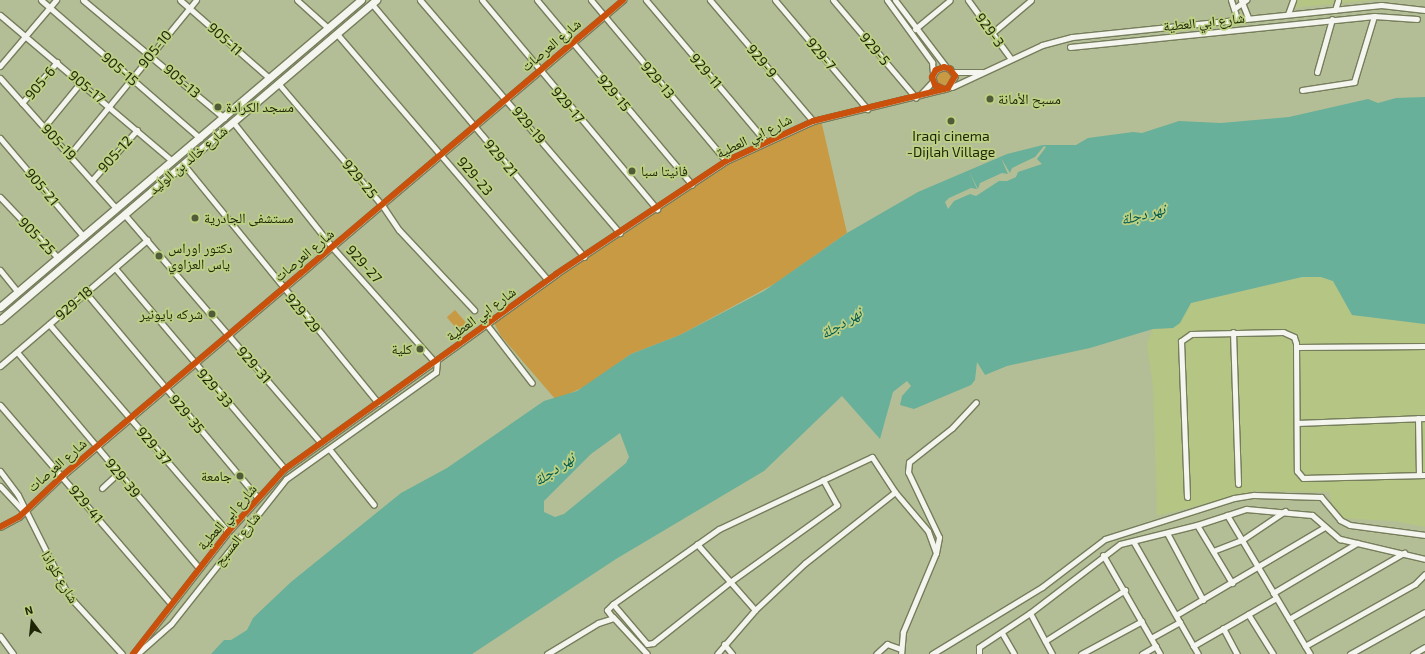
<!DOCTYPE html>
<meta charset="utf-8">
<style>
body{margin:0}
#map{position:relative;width:1425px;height:654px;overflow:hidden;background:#b4be96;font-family:"Exo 2","Noto Naskh Arabic",sans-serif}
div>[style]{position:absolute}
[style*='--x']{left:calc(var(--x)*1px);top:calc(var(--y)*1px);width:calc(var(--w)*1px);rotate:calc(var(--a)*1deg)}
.built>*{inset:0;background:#b4c584}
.green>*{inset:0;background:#c99a44;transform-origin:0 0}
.round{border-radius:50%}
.water>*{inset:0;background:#68b099}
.pier>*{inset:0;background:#b4be96}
.roads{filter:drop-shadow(1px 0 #757d5b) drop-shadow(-1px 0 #757d5b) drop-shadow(0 1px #757d5b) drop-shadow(0 -1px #757d5b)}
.minor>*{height:5px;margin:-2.5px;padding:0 2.5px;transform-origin:2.5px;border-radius:2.5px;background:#f4f5ef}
.major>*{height:7px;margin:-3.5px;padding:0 3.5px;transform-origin:3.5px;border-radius:3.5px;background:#f4f5ef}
.cycleway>*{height:6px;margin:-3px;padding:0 3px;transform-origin:3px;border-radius:3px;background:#ca510b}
.dots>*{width:11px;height:11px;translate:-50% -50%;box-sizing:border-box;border:2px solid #bcd084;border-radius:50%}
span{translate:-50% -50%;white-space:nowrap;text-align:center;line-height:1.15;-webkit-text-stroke:3.5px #bcd084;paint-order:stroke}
.street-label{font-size:14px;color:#1e2506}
.poi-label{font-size:14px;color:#1e2506}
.left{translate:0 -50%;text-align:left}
.right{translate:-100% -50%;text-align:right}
.water-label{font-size:15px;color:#00594f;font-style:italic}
.north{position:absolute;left:12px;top:602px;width:40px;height:40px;-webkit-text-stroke:3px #bcd084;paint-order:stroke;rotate:345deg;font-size:11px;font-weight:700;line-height:16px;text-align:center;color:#1e2506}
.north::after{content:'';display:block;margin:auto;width:14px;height:18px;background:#1e2506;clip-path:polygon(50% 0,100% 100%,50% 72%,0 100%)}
</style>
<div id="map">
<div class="built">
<div style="clip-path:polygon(1295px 0,1376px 0,1292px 8px)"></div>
<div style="clip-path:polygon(1302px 277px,1320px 277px,1333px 281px,1352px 315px,1425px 324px,1425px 527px,1394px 521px,1336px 518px,1329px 492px,1256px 491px,1157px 516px,1153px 386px,1147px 344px,1153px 329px,1173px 328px,1191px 303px)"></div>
</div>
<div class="green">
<div class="round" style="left:935px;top:70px;width:16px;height:16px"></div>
<div style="clip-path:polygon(821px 120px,847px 233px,776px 283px,680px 335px,631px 354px,588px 385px,556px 400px,501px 336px,493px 321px,556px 274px,692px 185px,759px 145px)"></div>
<div style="left:455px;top:310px;width:18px;height:11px;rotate:49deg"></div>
</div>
<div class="water">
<div style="clip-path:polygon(evenodd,1425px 97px,1425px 324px,1352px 315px,1333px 281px,1321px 277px,1302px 277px,1191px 303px,1180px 323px,1173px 328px,1153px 329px,1090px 348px,1007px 366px,985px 375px,977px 362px,975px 380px,971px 385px,914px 409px,900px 405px,902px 396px,911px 386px,907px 381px,893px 392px,880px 439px,842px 396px,764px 471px,616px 559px,472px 654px,211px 654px,224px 640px,231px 640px,247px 630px,253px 618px,291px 582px,401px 493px,447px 468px,544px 401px,577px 391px,631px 354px,680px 335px,764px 291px,847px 233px,918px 192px,1007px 154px,1043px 145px,1076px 145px,1088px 138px,1133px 132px,1142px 133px,1179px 121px,1221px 123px,1289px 117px,1368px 99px,1378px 103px,1396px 98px,1425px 97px,620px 433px,629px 457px,626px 463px,564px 514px,555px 517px,544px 512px,544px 501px,591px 454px,620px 433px)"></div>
</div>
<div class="pier">
<div style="clip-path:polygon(1044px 146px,1046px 147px,1037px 159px,1042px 164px,1018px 172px,1016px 177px,1007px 181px,999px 181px,976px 196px,970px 194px,954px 201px,948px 209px,945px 202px,949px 198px,971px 188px,977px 189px,969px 171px,978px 189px,980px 183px,1002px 173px,1008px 174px,1001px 158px,1010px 173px,1012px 168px,1035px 157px)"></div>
</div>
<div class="roads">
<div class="minor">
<div style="--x:41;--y:0;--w:211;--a:41"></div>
<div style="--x:83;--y:0;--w:184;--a:39.9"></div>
<div style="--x:180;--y:0;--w:118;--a:41.2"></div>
<div style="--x:297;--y:0;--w:42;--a:42.1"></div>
<div style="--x:420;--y:0;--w:307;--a:49.4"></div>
<div style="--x:482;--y:0;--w:273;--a:50.1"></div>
<div style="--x:537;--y:0;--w:241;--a:50"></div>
<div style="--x:591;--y:0;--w:210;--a:50"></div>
<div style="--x:646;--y:0;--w:186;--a:49.8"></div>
<div style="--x:710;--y:0;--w:159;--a:49.6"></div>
<div style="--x:775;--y:0;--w:143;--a:49.8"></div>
<div style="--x:833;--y:0;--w:128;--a:49.7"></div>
<div style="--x:887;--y:0;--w:77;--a:54"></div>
<div style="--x:932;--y:62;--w:11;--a:85"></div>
<div style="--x:895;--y:0;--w:84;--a:52.7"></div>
<div style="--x:968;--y:0;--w:73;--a:53.9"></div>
<div style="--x:1231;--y:0;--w:20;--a:72"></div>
<div style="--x:1241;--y:0;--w:18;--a:68"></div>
<div style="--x:372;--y:4;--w:330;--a:50"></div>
<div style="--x:1235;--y:8;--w:14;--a:-36"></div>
<div style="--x:1335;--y:10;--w:10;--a:-73"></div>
<div style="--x:1288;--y:14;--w:15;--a:-70"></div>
<div style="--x:0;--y:15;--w:226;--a:40.3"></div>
<div style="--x:915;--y:29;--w:45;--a:-39.6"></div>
<div style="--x:992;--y:33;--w:51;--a:-40.2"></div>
<div style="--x:337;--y:34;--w:324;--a:49.4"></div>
<div style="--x:1070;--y:47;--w:306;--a:-5.8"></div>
<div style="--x:1374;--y:16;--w:43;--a:4"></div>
<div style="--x:0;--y:66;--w:87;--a:-49.7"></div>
<div style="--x:953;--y:72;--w:29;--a:0"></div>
<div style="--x:1317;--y:72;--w:55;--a:-74.2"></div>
<div style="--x:0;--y:78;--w:174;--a:48.3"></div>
<div style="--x:278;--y:83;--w:160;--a:49.6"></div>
<div style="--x:382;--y:205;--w:30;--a:56"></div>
<div style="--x:399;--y:230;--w:110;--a:46.8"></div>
<div style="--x:952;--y:87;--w:99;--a:-25"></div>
<div style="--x:1042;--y:45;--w:31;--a:-15"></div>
<div style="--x:1072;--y:37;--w:311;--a:-5.9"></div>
<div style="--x:1381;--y:5;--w:44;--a:6.5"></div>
<div style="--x:1302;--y:90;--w:53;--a:-8.7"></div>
<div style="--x:1354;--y:82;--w:69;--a:-73.1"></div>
<div style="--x:920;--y:95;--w:19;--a:-47"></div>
<div style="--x:22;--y:103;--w:54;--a:-49.5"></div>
<div style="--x:233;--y:122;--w:159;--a:51.6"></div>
<div style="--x:332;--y:247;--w:154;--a:48.2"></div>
<div style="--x:44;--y:127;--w:58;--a:-50.6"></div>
<div style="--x:0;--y:138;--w:128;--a:49.7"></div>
<div style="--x:70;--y:154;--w:199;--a:-50.7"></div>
<div style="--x:184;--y:165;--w:307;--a:50.8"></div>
<div style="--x:93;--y:179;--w:66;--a:-48.1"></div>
<div style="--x:0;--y:197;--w:84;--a:46.4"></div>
<div style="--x:124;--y:214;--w:302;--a:49.3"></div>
<div style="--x:115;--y:268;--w:263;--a:49.8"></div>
<div style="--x:0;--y:270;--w:28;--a:51"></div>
<div style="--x:86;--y:293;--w:268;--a:50"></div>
<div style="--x:49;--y:324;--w:274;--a:49.3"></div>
<div style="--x:487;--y:325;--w:73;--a:52.2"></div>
<div style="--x:1233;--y:332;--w:152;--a:88.1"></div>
<div style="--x:1296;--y:347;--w:129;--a:-0.4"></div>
<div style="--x:17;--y:352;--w:282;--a:49.9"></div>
<div style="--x:0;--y:366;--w:194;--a:-40.6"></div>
<div style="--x:0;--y:405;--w:262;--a:49.3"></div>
<div style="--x:1418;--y:418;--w:57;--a:89"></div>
<div style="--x:1297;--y:423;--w:128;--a:-2.2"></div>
<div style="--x:330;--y:450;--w:70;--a:51.3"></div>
<div style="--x:0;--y:471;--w:30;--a:53"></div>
<div style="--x:18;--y:495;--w:112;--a:63.4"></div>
<div style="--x:68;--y:595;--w:80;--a:47.5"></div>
<div style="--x:0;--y:486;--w:35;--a:47"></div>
<div style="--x:102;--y:488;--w:22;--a:-43"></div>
<div style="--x:895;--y:492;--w:51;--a:49.8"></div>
<div style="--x:928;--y:531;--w:23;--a:70"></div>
<div style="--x:936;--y:553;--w:86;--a:112.7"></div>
<div style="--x:903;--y:632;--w:22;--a:95"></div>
<div style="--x:1187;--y:497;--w:156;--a:-92.2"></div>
<div style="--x:1181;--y:341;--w:12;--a:-35"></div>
<div style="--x:1191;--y:334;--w:92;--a:-1.2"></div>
<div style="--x:1283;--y:332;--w:12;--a:24"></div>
<div style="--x:1294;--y:337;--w:6;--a:72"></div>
<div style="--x:1296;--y:343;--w:128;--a:89.6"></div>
<div style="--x:1297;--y:471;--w:9;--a:49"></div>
<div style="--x:1303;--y:478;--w:122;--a:-1.4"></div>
<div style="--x:1227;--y:515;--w:162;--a:59.2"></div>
<div style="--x:1197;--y:525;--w:68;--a:58.9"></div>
<div style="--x:0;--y:527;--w:21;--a:-28"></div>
<div style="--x:19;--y:517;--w:59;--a:-43.6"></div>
<div style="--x:62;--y:476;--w:736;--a:-40.31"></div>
<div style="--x:1167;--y:533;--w:76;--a:61.8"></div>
<div style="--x:1133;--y:541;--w:130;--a:60.1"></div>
<div style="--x:697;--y:544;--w:88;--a:48.7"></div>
<div style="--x:755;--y:610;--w:58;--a:130.8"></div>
<div style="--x:1213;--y:551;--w:31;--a:-21"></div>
<div style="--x:1242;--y:540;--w:52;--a:-34"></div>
<div style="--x:936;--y:553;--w:16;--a:-79"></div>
<div style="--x:939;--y:537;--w:72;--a:-115.5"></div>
<div style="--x:908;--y:472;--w:10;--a:-84"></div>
<div style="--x:909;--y:462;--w:55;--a:-38.3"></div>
<div style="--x:952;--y:428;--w:35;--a:-47"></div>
<div style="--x:1103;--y:555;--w:114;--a:60.1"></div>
<div style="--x:1273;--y:593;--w:98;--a:-30.8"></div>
<div style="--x:613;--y:604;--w:52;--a:49.6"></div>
<div style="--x:647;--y:644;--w:6;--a:-9"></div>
<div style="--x:653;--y:643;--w:98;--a:-38.4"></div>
<div style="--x:730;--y:582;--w:132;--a:-35.7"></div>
<div style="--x:837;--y:505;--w:29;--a:-119"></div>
<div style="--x:1030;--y:613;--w:47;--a:61.8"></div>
<div style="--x:1248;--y:614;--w:47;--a:58"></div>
<div style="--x:1176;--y:615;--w:173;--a:-30.6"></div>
<div style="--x:613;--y:617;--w:50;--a:47.4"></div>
<div style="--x:1289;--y:619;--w:133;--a:-29.9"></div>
<div style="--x:1223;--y:628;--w:30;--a:62"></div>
<div style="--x:1002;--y:633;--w:24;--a:60"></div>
<div style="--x:0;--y:636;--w:22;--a:54"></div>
<div style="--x:1151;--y:638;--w:33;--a:-29"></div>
<div style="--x:1045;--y:641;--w:95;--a:-32.5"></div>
<div style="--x:724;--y:644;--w:13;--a:51"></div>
<div style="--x:1193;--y:646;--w:96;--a:-30"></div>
<div style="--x:1305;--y:646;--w:126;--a:-29.4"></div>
<div style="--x:1415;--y:584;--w:14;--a:-45"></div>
<div style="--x:133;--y:654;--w:155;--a:-52.1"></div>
<div style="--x:228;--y:532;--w:85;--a:-47.9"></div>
<div style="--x:285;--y:469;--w:334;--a:-35.7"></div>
<div style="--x:556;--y:274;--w:204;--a:-33.6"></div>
<div style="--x:726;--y:161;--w:96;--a:-24.7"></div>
<div style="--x:813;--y:121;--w:139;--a:-13.7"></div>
<div style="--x:948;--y:88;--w:14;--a:-60"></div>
<div style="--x:955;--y:76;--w:9;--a:-126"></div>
<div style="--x:950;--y:69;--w:6;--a:-162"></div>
<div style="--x:944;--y:67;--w:9;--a:159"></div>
<div style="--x:936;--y:70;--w:8;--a:120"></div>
<div style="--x:932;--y:77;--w:9;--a:69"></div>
<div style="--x:935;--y:85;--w:10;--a:24"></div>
<div style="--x:137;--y:654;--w:45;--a:-41.4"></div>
<div style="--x:171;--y:624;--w:185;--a:-51.6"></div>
<div style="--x:286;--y:479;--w:184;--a:-35.5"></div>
<div style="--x:436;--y:372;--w:12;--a:-85"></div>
<div style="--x:547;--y:654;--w:60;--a:-31.3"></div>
<div style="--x:598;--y:623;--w:16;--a:-18"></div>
<div style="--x:613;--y:618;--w:10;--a:-127"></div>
<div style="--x:607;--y:610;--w:8;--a:-45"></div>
<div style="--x:613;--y:604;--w:130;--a:-35.3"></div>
<div style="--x:719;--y:529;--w:169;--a:-25.2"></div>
<div style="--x:872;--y:457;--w:42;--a:56.7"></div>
<div style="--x:895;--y:492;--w:115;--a:141.7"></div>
<div style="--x:805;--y:563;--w:69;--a:136.8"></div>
<div style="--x:876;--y:654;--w:15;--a:-42"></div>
<div style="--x:887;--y:644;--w:15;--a:20"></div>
<div style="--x:932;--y:654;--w:129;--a:-31.3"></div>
<div style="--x:1042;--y:587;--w:79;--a:-37.3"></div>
<div style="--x:1105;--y:539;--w:135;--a:-17.6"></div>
<div style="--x:1234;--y:498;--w:20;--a:-9"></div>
<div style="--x:1254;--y:495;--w:67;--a:1.7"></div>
<div style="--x:1321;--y:497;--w:30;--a:50"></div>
<div style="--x:1340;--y:520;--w:11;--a:27"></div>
<div style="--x:1350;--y:525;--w:76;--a:7.6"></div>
<div style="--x:979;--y:654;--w:7;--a:-90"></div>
<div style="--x:979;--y:647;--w:61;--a:-33.7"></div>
<div style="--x:1030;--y:613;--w:113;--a:-37.5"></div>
<div style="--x:1120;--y:544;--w:79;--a:-13.9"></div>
<div style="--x:1197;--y:525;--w:52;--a:-18.1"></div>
<div style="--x:1246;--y:509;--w:66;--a:5.2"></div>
<div style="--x:1312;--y:515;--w:37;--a:41"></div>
<div style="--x:1340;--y:539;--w:87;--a:13.2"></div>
<div style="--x:1081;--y:654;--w:69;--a:-28.4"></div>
<div style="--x:1142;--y:654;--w:16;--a:-30"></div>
<div style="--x:1350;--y:654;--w:86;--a:-29.2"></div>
<div style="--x:1413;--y:654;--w:14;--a:-30"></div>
</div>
<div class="major">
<div style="--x:0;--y:307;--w:474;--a:-40.4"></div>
<div style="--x:0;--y:320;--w:494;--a:-40.4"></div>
</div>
</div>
<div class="cycleway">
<div style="--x:0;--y:527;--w:21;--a:-28"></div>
<div style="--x:19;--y:517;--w:59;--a:-43.6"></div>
<div style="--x:62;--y:476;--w:736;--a:-40.31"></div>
<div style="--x:133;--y:654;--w:155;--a:-52.1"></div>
<div style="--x:228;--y:532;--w:85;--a:-47.9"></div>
<div style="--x:285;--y:469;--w:334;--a:-35.7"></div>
<div style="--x:556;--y:274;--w:204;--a:-33.6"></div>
<div style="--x:726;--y:161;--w:96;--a:-24.7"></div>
<div style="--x:813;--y:121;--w:139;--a:-13.7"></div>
<div style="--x:948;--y:88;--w:14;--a:-60"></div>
<div style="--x:955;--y:76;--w:9;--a:-126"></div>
<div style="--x:950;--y:69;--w:6;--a:-162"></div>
<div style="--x:944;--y:67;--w:9;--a:159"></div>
<div style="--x:936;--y:70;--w:8;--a:120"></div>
<div style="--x:932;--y:77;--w:9;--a:69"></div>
<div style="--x:935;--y:85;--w:10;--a:24"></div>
</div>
<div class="dots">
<div style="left:990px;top:99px;background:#525b38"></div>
<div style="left:218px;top:107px;background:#525b38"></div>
<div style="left:951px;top:121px;background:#525b38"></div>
<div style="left:632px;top:171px;background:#525b38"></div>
<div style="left:195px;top:218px;background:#525b38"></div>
<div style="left:159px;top:256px;background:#525b38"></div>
<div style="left:212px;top:314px;background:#525b38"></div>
<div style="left:420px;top:349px;background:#525b38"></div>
<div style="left:240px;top:476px;background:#525b38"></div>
</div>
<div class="street-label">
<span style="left:1204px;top:22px;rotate:-6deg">شارع ابي العطية</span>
<span style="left:990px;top:30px;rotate:54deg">929-3</span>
<span style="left:225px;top:39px;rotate:42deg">905-11</span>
<span style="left:551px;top:45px;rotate:-40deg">شارع العرصات</span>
<span style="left:155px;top:49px;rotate:-51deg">905-10</span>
<span style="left:875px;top:49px;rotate:50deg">929-5</span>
<span style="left:821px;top:54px;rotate:50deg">929-7</span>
<span style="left:762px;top:61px;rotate:50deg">929-9</span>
<span style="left:120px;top:69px;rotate:41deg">905-15</span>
<span style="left:706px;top:71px;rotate:50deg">929-11</span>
<span style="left:658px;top:80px;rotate:50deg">929-13</span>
<span style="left:182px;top:81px;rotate:41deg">905-13</span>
<span style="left:40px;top:83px;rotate:-50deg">905-6</span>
<span style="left:87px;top:87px;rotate:40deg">905-17</span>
<span style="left:614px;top:93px;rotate:50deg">929-15</span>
<span style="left:568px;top:105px;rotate:50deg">929-17</span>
<span style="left:529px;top:125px;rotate:50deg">929-19</span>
<span style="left:754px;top:136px;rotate:-26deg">شارع ابي العطية</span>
<span style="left:59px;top:142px;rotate:47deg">905-19</span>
<span style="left:115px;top:154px;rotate:-48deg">905-12</span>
<span style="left:501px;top:158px;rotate:50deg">929-21</span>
<span style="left:188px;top:160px;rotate:-40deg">شارع خالد بن الوليد</span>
<span style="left:475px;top:176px;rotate:49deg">929-23</span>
<span style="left:360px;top:179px;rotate:50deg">929-25</span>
<span style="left:42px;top:187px;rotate:50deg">905-21</span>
<span style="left:37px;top:236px;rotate:46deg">905-25</span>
<span style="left:304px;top:255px;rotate:-40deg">شارع العرصات</span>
<span style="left:364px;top:264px;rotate:48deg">929-27</span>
<span style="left:74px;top:303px;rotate:-41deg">929-18</span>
<span style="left:303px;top:313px;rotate:50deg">929-29</span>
<span style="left:481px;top:314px;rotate:-36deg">شارع ابي العطية</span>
<span style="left:254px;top:365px;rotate:49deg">929-31</span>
<span style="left:215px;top:388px;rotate:49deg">929-33</span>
<span style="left:187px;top:414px;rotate:50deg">929-35</span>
<span style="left:154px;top:446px;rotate:50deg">929-37</span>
<span style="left:57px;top:465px;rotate:-41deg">شارع العرصات</span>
<span style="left:123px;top:478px;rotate:50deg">929-39</span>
<span style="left:86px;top:504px;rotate:50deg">929-41</span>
<span style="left:227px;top:517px;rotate:-49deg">شارع ابي العطية</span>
<span style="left:237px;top:539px;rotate:-51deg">شارع المسبح</span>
<span style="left:60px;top:577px;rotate:59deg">شارع كلواذا</span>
</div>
<div class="poi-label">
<span class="left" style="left:998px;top:99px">مسبح الأمانة</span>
<span class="left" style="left:226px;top:107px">مسجد الكرادة</span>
<span style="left:951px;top:144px">Iraqi cinema<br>-Dijlah Village</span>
<span class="left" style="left:641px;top:171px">فانيتا سبا</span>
<span class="left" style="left:204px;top:218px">مستشفى الجادرية</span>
<span class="left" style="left:168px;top:256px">دكتور اوراس<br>ياس العزاوي</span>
<span class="right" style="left:203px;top:314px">شركه بايونير</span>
<span class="right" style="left:412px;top:349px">كلية</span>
<span class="right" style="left:232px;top:476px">جامعة</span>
</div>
<div class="water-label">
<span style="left:1143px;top:214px;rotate:-15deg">نهر دجلة</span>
<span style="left:841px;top:323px;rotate:-32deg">نهر دجلة</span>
<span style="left:554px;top:469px;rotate:-35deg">نهر دجلة</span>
</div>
<div class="north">N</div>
</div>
